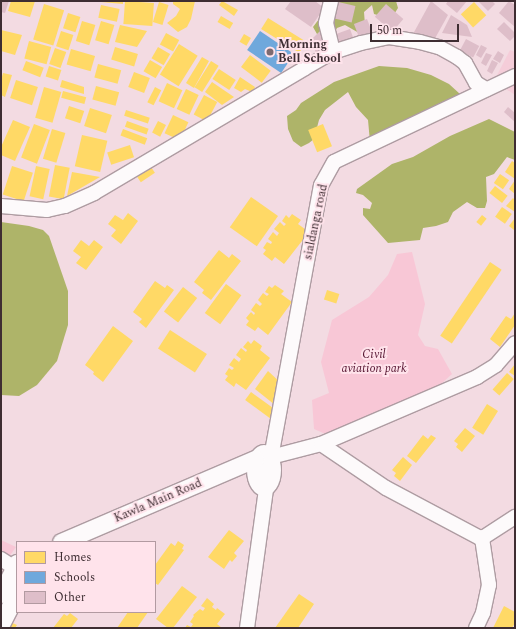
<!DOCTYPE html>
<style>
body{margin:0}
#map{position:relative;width:516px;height:629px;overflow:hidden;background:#f3dbe2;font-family:Spectral,serif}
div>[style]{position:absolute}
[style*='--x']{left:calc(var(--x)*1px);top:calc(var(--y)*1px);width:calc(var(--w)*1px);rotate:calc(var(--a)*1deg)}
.built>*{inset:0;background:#f5cdd9}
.green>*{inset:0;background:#f8c7d6}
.water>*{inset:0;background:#aeb469}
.homes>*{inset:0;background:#ffd966;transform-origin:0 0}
.schools>*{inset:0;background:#6fa8dc;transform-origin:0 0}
.building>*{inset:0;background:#debec9;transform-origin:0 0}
.roads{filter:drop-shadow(1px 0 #ae9ca2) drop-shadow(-1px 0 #ae9ca2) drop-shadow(0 1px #ae9ca2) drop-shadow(0 -1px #ae9ca2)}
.minor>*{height:14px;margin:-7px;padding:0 7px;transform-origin:7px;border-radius:7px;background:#fdfafb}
.tertiary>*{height:17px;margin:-8.5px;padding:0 8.5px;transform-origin:8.5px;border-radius:8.5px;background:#fdfafb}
.tertiary>.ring{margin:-8.5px;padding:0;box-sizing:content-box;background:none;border:17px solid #fdfafb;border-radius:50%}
.dots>*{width:11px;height:11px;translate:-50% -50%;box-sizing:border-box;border:2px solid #ffe3eb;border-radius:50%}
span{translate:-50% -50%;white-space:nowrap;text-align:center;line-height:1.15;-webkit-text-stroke:4px #ffe3eb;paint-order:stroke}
.poi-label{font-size:12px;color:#3e2d32;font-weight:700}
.left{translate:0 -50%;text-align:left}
.street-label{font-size:12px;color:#3e2d32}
.park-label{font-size:12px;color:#551430;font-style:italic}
.frame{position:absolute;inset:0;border:2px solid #3e2d32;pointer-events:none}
.legend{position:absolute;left:16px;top:541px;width:140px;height:72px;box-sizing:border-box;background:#ffe3eb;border:1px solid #b29aa1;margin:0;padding:5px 7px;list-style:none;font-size:12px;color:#3e2d32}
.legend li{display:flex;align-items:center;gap:8px;height:20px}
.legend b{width:20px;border:1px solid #b29aa1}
.scale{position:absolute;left:370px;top:24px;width:89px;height:18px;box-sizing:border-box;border:2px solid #3e2d32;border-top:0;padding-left:5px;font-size:12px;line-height:14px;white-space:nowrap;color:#3e2d32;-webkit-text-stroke:3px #ffe3eb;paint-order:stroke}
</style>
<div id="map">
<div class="built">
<div style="clip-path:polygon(510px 50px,515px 52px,515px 95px,494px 81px)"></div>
</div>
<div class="green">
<div style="clip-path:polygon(412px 252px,425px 304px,418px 335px,425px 346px,438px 349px,452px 374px,430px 394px,330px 436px,314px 429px,312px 400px,329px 393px,321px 362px,332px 320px,369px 297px,388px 275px,397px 254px)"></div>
<div style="clip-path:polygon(1px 540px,16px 547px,1px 568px)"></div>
</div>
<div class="water">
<div style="clip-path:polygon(322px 1px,396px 1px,398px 8px,391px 19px,374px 14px,372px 5px,364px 12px,365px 25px,359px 33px,345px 25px,337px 28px,335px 32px,317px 34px,313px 27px,322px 15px)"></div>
<div style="clip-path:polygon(379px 66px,407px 68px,431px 75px,449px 84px,460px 94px,453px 106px,370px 142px,368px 120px,356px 107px,348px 92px,325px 110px,319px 120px,314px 139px,309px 143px,301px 147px,293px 141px,288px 129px,287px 116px,296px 110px,301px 103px,334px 82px)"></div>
<div style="clip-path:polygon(489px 119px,515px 132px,515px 160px,507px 157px,494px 174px,486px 177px,487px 201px,485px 208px,477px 208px,467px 202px,453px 212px,448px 222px,436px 226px,423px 228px,420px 240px,388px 243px,363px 215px,363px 208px,370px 209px,372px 203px,363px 195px,356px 193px,357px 189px,392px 164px,413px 157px,450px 136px)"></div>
<div style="clip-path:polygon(1px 222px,29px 226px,43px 230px,49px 236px,68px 291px,68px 325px,57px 361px,37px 385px,19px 396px,1px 395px)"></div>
</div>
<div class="homes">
<div style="clip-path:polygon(11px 1px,35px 1px,30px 17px,8px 11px)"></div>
<div style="clip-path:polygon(101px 1px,123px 1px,123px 4px,101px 2px)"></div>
<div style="left:125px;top:1px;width:29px;height:23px;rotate:4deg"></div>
<div style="clip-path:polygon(173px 1px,195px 1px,191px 19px,187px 27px,178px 32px,167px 23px,176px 16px,180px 9px,173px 4px)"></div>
<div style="clip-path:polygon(222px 1px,238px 10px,234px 16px,219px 5px)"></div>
<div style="left:159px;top:2px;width:10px;height:21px;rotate:17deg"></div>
<div style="left:474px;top:2px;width:18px;height:18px;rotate:47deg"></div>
<div style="left:44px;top:4px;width:21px;height:37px;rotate:17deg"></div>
<div style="left:101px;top:5px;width:19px;height:13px;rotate:12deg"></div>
<div style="left:68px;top:13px;width:13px;height:16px;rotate:18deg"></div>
<div style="left:221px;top:16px;width:14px;height:7px;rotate:30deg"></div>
<div style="left:268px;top:18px;width:45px;height:13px;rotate:32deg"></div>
<div style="left:82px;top:21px;width:14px;height:21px;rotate:17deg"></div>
<div style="left:101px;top:21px;width:14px;height:20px;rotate:17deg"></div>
<div style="clip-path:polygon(120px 25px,147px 31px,137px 47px,115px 42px)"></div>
<div style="clip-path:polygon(1px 30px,22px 35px,15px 55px,1px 51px)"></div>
<div style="left:61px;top:31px;width:13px;height:16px;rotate:18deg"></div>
<div style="left:166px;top:33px;width:15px;height:13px;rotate:28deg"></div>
<div style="left:244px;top:34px;width:8px;height:9px;rotate:30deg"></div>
<div style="left:29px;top:41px;width:23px;height:18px;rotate:15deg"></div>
<div style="left:179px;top:44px;width:22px;height:36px;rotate:32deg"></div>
<div style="left:115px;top:47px;width:24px;height:13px;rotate:17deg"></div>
<div style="left:158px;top:47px;width:14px;height:13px;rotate:30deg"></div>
<div style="left:55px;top:48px;width:12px;height:17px;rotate:20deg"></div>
<div style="left:71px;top:49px;width:25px;height:16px;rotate:16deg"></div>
<div style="left:250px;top:55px;width:26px;height:15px;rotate:37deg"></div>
<div style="clip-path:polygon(202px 57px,209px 61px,194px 88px,186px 83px)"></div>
<div style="left:150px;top:60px;width:14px;height:13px;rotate:30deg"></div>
<div style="left:26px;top:61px;width:19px;height:10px;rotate:21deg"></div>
<div style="left:211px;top:61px;width:9px;height:31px;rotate:32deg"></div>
<div style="left:98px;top:64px;width:24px;height:14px;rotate:15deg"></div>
<div style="left:49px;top:66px;width:13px;height:11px;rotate:18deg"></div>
<div style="left:219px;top:69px;width:20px;height:12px;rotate:33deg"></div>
<div style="left:134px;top:72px;width:17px;height:16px;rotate:21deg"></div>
<div style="clip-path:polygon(3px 73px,12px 75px,5px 97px,1px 95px,1px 80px)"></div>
<div style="clip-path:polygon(240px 77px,255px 87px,252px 92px,245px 89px,241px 92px,234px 88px)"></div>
<div style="left:16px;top:80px;width:23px;height:19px;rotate:18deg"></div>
<div style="clip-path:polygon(62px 80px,84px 87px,84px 94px,60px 87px)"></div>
<div style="clip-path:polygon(212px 82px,234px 97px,222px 105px,205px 92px)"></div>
<div style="left:167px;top:83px;width:17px;height:20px;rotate:25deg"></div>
<div style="left:96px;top:86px;width:24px;height:14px;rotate:15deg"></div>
<div style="left:44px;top:87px;width:18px;height:32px;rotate:16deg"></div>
<div style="left:155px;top:87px;width:7px;height:17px;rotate:27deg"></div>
<div style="left:186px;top:89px;width:14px;height:22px;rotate:25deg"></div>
<div style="left:63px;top:91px;width:24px;height:7px;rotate:15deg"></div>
<div style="left:204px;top:95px;width:15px;height:22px;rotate:28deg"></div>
<div style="left:69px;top:106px;width:16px;height:13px;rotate:18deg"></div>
<div style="left:90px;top:108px;width:23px;height:19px;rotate:18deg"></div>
<div style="left:126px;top:110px;width:25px;height:6px;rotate:18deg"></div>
<div style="left:173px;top:115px;width:17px;height:20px;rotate:25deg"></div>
<div style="clip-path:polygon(13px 120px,30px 127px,15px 161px,1px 155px,1px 147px)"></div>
<div style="left:127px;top:121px;width:23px;height:6px;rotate:20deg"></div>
<div style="left:158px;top:121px;width:9px;height:13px;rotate:27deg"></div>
<div style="left:34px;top:124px;width:17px;height:36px;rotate:21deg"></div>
<div style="left:323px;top:124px;width:24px;height:16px;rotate:68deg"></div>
<div style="left:52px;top:129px;width:14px;height:31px;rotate:17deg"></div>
<div style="left:123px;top:129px;width:26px;height:7px;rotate:21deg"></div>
<div style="left:82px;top:135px;width:26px;height:32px;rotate:13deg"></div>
<div style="left:130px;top:145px;width:13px;height:24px;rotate:72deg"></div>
<div style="clip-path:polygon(512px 161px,515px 163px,515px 179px,505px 172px)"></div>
<div style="left:55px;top:165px;width:15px;height:32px;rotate:11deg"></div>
<div style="left:12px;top:166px;width:22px;height:30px;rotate:18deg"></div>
<div style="left:36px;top:166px;width:14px;height:31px;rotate:12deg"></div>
<div style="left:151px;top:167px;width:7px;height:17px;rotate:56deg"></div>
<div style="clip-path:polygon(72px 172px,100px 177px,67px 196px)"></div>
<div style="left:500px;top:174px;width:11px;height:11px;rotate:34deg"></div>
<div style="clip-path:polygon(515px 180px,515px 194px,509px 189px)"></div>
<div style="left:495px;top:186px;width:16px;height:9px;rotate:38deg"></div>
<div style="left:251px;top:197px;width:33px;height:37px;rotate:35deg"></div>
<div style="clip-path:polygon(513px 198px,515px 200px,515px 212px,506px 206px)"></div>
<div style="left:502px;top:207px;width:12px;height:12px;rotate:35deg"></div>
<div style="clip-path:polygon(128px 213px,138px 221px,121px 244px,111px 236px,116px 230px,108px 224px,115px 215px,123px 220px)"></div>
<div style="clip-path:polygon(292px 214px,301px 220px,298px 224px,309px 232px,284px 264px,275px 257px,272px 261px,263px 254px,266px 250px,263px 248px,267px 242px,271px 244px,272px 242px,268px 239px,273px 232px,277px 236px,279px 233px,274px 229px,280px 222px,284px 226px,286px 224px,282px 221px,286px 215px,289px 218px)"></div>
<div style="left:482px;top:215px;width:6px;height:9px;rotate:39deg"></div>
<div style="clip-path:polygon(515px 218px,515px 229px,514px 230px,509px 226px)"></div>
<div style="clip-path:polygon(81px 240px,89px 246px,94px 240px,103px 247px,86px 270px,76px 263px,81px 257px,73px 251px)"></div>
<div style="clip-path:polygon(219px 250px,229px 258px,232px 254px,241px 261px,211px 300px,202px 293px,204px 290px,194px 282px)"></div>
<div style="left:490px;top:262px;width:14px;height:89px;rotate:34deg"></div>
<div style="clip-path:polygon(155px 281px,165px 288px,167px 285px,174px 290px,146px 328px,139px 322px,142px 319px,133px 312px)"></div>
<div style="left:226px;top:284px;width:19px;height:36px;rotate:36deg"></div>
<div style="clip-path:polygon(275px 285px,284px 291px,281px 294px,292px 302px,268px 335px,258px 327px,255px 331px,246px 325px,249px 321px,246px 318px,251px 312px,254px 315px,255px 313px,251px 310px,256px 303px,260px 306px,262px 304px,258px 300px,263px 293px,267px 296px,269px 294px,265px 292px,269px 286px,272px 288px)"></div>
<div style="left:183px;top:287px;width:18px;height:31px;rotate:38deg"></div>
<div style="left:327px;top:290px;width:13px;height:10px;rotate:18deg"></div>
<div style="clip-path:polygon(515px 313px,515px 325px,500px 347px,490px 339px,506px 316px,511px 319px)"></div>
<div style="clip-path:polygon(113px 326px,133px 341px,103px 382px,93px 374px,94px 372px,85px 365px)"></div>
<div style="left:170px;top:330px;width:44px;height:22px;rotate:33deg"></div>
<div style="clip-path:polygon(254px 340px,262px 346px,260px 350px,270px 358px,246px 390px,236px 383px,234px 387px,225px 380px,228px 376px,225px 374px,229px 368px,232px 370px,234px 368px,229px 365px,234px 358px,239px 362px,241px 359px,236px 355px,241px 348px,246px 352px,247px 350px,243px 347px,248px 341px,251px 344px)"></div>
<div style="clip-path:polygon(515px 364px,515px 376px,509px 372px)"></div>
<div style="clip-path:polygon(268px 371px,281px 383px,275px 405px,255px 389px)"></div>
<div style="left:507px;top:373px;width:9px;height:22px;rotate:41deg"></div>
<div style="left:251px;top:392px;width:32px;height:10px;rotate:36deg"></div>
<div style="left:487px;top:404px;width:13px;height:28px;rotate:32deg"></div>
<div style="clip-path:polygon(465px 428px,475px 436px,462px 452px,456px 447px,458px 444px,454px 441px)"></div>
<div style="clip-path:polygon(423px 435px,428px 439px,431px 435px,436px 438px,416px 463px,407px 456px)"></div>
<div style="clip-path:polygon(403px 457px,412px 465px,400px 481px,394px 476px,396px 473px,392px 470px)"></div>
<div style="clip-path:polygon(229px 530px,244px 541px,234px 553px,237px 556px,232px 562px,230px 560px,224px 569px,208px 557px)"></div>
<div style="clip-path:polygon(178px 541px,184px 545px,182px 549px,184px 550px,158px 585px,155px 583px,155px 565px,171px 543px,175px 546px)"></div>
<div style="clip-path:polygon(182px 586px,197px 597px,173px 628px,168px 628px,156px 619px)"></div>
<div style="clip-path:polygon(299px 594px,314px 604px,298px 628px,275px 628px)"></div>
<div style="clip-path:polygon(207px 598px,214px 604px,212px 607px,216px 610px,217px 608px,225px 614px,217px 624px,222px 628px,185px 628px,187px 625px,191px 627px,193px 624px,190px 622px,194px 616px,193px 615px,200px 609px,203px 611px,205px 608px,201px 606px)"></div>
<div style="clip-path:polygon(504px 606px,515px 612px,515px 623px,512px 628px,493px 628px)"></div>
<div style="clip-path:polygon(128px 612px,148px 612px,137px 628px,117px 628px)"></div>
<div style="clip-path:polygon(70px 613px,78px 619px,71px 628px,53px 628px,64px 614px,67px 616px)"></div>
<div style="clip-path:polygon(8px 621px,17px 625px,15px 628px,4px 628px)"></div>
</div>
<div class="schools">
<div style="left:260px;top:31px;width:41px;height:23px;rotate:34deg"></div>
</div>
<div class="building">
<div style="clip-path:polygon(1px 1px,9px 1px,5px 13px,1px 12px)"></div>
<div style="clip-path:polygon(291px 1px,315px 1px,324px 8px,311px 27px,285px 9px)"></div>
<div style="left:334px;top:1px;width:22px;height:17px;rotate:13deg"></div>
<div style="clip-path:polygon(431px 1px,448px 15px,433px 42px,413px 34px)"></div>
<div style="clip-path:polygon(448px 1px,467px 1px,457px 13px,446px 4px)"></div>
<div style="clip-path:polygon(478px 1px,492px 1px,495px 4px,488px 11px)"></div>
<div style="clip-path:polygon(509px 1px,515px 5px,515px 27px,499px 13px)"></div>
<div style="left:386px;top:4px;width:23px;height:17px;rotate:41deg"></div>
<div style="clip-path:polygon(451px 15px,467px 25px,472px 37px,442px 33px)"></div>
<div style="left:367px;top:19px;width:14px;height:14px;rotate:69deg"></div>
<div style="clip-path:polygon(504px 22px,515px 33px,515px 36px,510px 41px,497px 29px)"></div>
<div style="clip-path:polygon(323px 28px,330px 47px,316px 54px,312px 39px)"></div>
<div style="left:350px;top:29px;width:15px;height:14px;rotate:70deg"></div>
<div style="left:466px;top:39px;width:15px;height:13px;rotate:28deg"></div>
<div style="clip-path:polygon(481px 45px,487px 48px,481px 58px,476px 55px)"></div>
<div style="clip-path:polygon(498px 51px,504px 55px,500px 63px,493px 59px)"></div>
<div style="clip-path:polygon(486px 53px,492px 55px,486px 66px,481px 63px)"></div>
<div style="clip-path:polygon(492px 60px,498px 63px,492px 74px,487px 71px)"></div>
<div style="clip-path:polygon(508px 107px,515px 113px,515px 122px,504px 112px)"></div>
</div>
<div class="roads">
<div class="minor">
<div style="--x:331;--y:1;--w:23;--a:103"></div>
<div style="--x:326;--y:23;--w:30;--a:76"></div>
<div style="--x:515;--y:76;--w:200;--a:154.6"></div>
<div style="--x:334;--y:162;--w:26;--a:119"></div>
<div style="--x:321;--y:185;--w:277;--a:100.4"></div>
<div style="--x:271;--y:457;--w:52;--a:-14.6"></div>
<div style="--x:321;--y:444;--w:78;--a:34.1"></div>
<div style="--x:386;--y:488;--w:106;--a:28"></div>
<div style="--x:480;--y:538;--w:4;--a:-14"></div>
<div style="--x:484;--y:537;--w:37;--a:-33"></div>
<div style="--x:1;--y:206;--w:46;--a:5"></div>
<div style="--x:47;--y:210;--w:18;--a:-13"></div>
<div style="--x:65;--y:206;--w:32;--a:-24"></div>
<div style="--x:94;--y:193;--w:245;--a:-30.6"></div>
<div style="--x:305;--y:68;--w:32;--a:-30"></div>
<div style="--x:333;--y:52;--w:29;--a:-18"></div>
<div style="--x:361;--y:43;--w:29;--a:-12"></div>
<div style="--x:389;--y:37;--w:31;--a:9"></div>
<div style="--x:420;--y:42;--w:20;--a:15"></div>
<div style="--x:439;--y:47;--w:21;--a:29"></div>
<div style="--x:457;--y:57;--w:10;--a:37"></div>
<div style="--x:465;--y:63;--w:23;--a:61"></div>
<div style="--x:476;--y:83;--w:12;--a:31"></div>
<div style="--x:321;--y:444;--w:170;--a:-23.2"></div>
<div style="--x:477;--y:377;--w:22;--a:-32"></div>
<div style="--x:496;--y:365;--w:29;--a:-49"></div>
<div style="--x:1;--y:559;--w:17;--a:33"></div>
<div style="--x:247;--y:628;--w:162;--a:-82.2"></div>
<div style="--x:476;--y:628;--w:17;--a:-65"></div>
<div style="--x:483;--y:613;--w:29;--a:-78"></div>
<div style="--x:489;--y:585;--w:48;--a:-98.5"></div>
</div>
<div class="tertiary">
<div class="ring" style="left:255px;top:453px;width:-1px;height:-1px"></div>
<div style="--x:61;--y:542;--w:211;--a:-23.2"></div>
<div style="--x:1;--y:594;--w:35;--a:-63"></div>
<div style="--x:1;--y:624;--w:36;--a:-63"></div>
</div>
</div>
<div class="dots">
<div style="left:270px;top:52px;background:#7d6a70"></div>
</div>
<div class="poi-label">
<span class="left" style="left:278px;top:52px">Morning<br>Bell School</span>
</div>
<div class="street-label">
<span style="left:316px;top:222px;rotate:-78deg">sialdanga road</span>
<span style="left:158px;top:501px;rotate:-23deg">Kawla Main Road</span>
</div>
<div class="park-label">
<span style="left:374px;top:362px">Civil<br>aviation park</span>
</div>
<div class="frame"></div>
<ul class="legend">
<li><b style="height:11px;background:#ffd966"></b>Homes</li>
<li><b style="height:11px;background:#6fa8dc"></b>Schools</li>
<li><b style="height:11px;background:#debec9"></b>Other</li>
</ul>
<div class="scale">50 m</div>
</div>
